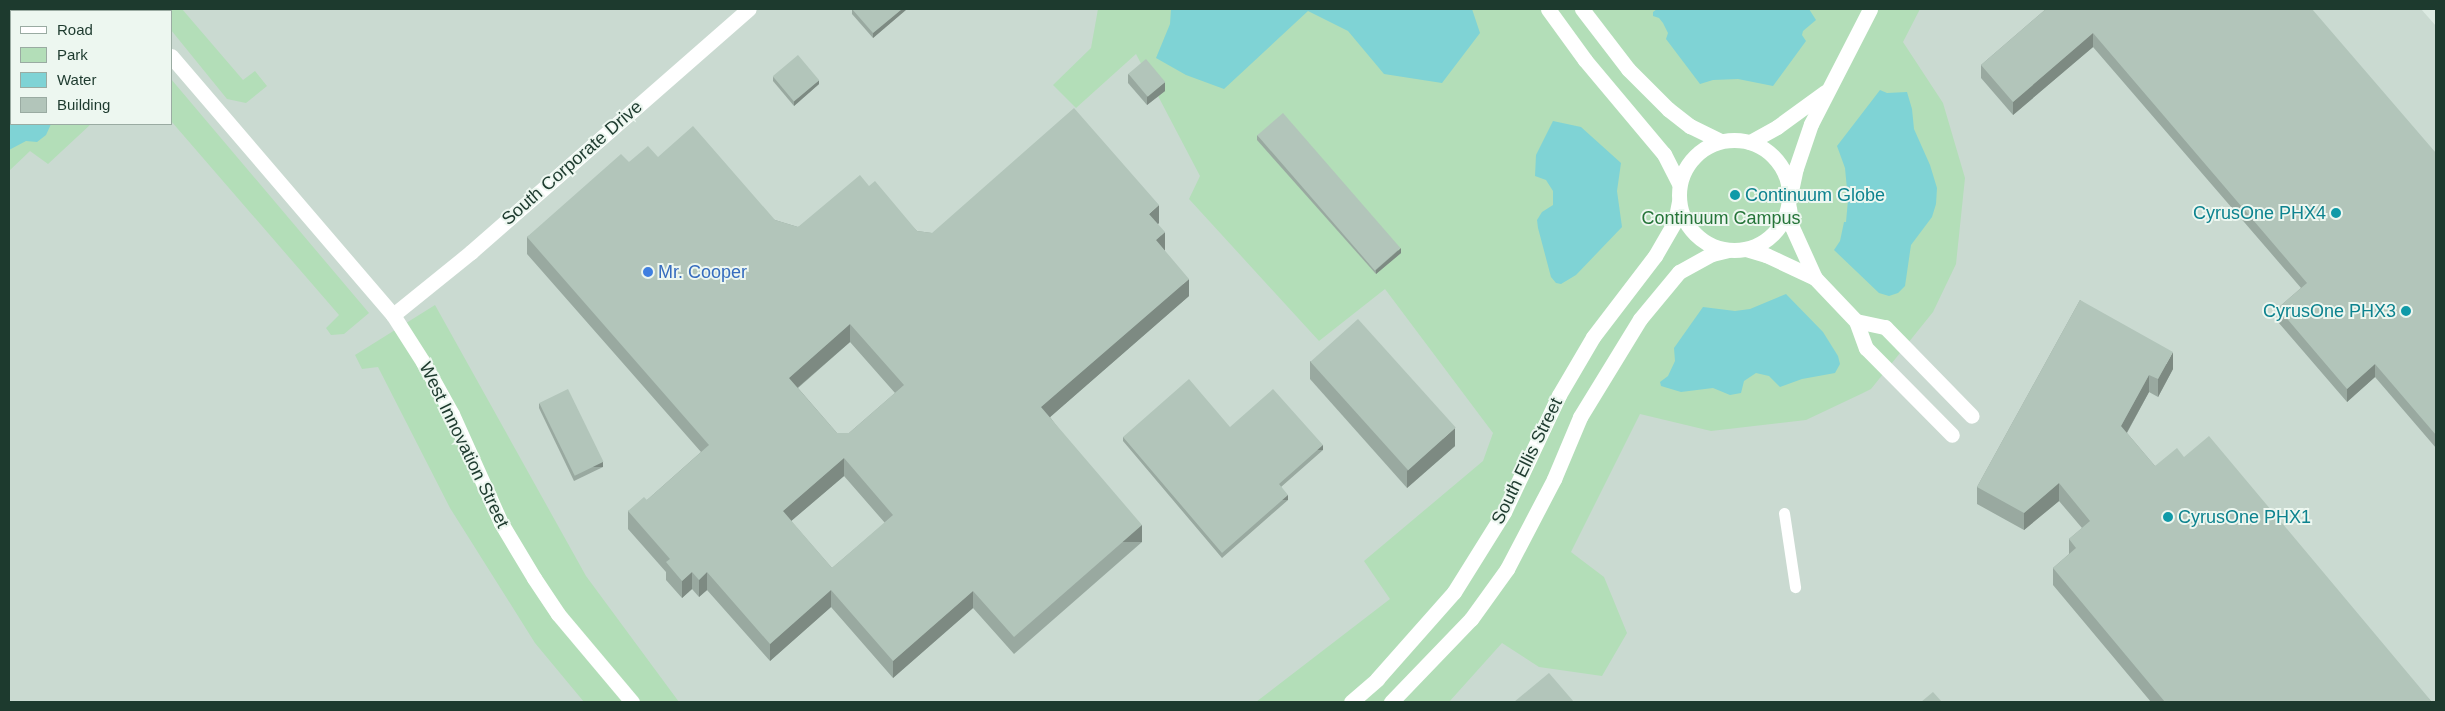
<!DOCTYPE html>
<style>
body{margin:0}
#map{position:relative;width:2445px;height:711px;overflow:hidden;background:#dceae2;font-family:Helvetica,sans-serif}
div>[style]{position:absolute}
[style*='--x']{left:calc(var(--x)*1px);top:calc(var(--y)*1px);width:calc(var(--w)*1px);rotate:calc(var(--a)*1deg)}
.built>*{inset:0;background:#cadad1}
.green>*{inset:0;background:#b3deb8;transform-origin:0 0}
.water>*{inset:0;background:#7fd3d5}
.service>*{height:11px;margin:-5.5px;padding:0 5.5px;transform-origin:5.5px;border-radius:5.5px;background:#fff}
.minor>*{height:15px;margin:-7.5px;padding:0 7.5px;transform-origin:7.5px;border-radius:7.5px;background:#fff}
.minor>.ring{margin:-7.5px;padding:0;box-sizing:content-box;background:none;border:15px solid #fff;border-radius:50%}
.wall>*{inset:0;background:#99a9a0}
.shaded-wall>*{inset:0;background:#7d8a82;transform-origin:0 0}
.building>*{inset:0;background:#b2c5ba;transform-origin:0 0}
.dots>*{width:14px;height:14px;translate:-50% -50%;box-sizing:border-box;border:2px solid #edf7f0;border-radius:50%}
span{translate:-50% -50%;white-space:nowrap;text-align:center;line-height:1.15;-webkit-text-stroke:4px #edf7f0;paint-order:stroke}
.street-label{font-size:18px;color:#1d3a2e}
.culture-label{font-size:18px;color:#0d838f}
.left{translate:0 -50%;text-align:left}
.right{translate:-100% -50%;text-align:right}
.park-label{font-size:18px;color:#257438}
.shop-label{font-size:18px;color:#366cbe}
.frame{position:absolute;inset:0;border:10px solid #1d3a2e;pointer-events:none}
.legend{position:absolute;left:10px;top:10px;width:162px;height:115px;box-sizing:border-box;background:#edf7f0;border:1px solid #9aaba2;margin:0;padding:6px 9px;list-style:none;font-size:15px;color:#1d3a2e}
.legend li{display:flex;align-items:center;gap:10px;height:25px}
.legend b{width:25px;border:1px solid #9aaba2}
</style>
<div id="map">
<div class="built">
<div style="clip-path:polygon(37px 9px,2421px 9px,2436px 26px,2436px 702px,9px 702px,9px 36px,11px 34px,11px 124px,171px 124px,171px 11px,35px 11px)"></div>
</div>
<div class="green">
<div style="left:37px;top:9px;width:75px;height:3px"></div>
<div style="clip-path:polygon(154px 9px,182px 9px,243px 80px,255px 71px,267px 86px,246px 103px,227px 99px,171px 30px,171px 11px,156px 11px)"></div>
<div style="clip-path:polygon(1098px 9px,1920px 9px,1903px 42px,1943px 103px,1965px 178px,1956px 264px,1933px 312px,1871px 389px,1863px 393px,1806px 420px,1711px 431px,1640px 414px,1571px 552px,1604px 577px,1627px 633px,1602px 676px,1539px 667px,1502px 643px,1449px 702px,1256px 702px,1390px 599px,1364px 561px,1483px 461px,1493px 433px,1385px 289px,1319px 341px,1189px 199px,1200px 176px,1136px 54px,1076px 108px,1053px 85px,1091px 48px)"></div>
<div style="clip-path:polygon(11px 34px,11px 124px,91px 124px,48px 164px,30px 151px,9px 171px,9px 36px)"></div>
<div style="clip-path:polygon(171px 79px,369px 313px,344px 334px,331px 335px,326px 328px,339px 315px,171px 121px)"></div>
<div style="clip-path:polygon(435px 305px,586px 576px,679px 702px,584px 702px,535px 643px,450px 508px,378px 367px,362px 369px,355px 355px)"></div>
</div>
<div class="water">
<div style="clip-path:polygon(1171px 9px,1472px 9px,1480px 33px,1442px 83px,1384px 74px,1348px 31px,1308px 11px,1224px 89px,1186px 75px,1156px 58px,1170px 24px)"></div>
<div style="clip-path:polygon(1657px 9px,1809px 9px,1816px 20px,1803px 31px,1802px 35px,1806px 41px,1773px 86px,1738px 79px,1713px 80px,1700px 84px,1666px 39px,1668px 33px,1663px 23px,1659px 18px,1653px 16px,1653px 12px)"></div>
<div style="clip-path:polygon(11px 69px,11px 124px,51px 124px,46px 135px,37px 142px,26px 141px,9px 150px,9px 73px)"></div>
<div style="clip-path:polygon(1880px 90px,1887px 93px,1907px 92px,1912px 109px,1914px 129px,1930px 165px,1937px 188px,1936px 204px,1932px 217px,1911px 245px,1905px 286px,1898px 293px,1889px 296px,1879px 293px,1834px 250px,1840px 241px,1844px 222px,1846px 222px,1848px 200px,1845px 168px,1837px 146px)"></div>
<div style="clip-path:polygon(1553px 121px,1581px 127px,1621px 163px,1617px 191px,1622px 227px,1576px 275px,1561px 284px,1556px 283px,1551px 277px,1538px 228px,1537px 220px,1542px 212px,1553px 205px,1553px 191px,1546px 180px,1535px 176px,1536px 155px)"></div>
<div style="clip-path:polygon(1786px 294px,1823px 332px,1838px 356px,1840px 364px,1835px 373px,1802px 379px,1780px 387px,1769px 376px,1756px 373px,1744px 381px,1741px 393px,1730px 395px,1713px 388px,1681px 392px,1661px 386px,1660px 382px,1668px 376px,1675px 361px,1674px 348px,1703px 307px,1735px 311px,1750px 309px)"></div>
</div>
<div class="service">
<div style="--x:1784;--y:513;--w:75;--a:81.5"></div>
</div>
<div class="minor">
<div style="--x:131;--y:9;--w:3;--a:45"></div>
<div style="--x:1548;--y:9;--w:63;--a:54"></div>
<div style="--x:1585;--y:60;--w:123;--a:50"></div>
<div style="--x:1664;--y:154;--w:34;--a:63"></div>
<div style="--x:1582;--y:9;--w:76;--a:52.5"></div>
<div style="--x:1628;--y:69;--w:57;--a:45"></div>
<div style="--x:1668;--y:109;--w:28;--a:38"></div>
<div style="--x:1690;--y:126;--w:34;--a:26"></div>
<div style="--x:171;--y:56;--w:341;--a:49.4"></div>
<div style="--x:393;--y:315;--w:56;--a:57.4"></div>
<div style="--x:423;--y:362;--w:60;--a:60.9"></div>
<div style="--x:452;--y:414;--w:120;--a:65.8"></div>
<div style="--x:501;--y:523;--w:64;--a:59"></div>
<div style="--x:534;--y:578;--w:43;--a:56.3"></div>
<div style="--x:558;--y:614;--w:115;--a:49.9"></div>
<div class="ring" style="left:1679px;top:140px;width:95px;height:95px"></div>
<div style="--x:1750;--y:142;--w:31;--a:-29"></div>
<div style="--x:1777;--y:127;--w:59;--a:-36.1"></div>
<div style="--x:1791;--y:191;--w:24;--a:-78"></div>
<div style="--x:1796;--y:168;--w:46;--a:-71.2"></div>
<div style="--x:1811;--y:124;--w:129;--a:-62.8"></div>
<div style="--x:1789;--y:208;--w:19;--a:81"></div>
<div style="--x:1792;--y:227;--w:56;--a:65.7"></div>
<div style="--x:1815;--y:278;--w:59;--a:46.4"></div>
<div style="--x:1856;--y:321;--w:29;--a:70"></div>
<div style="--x:1866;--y:348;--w:122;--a:45.3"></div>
<div style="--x:1746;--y:249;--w:21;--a:17"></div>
<div style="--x:1766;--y:255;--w:54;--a:25.1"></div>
<div style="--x:393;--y:315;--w:100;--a:-38.9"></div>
<div style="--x:471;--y:252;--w:369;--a:-41.2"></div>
<div style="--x:1856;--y:321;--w:30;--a:12"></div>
<div style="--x:1885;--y:327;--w:124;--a:45.7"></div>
<div style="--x:1351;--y:702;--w:35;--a:-41"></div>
<div style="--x:1377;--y:679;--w:116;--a:-48.5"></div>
<div style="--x:1454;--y:592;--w:94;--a:-58"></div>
<div style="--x:1504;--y:512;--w:129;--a:-64.8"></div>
<div style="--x:1559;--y:395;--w:67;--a:-59.6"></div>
<div style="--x:1593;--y:337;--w:102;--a:-52.6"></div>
<div style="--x:1655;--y:256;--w:39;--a:-60"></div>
<div style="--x:1675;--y:222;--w:20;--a:-79"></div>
<div style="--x:1391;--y:702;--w:115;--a:-46.1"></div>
<div style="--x:1471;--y:619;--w:62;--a:-54.2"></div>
<div style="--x:1507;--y:569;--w:102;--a:-62.4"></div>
<div style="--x:1554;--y:479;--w:67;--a:-67.2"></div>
<div style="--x:1580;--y:417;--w:115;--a:-58.5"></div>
<div style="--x:1640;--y:319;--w:61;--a:-50.3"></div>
<div style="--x:1679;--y:272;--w:38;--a:-29"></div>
<div style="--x:1712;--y:254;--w:16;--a:-14"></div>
</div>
<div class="wall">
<div style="clip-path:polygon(852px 9px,907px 9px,873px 38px,852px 14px)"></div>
<div style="clip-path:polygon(2046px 9px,2436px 153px,2436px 448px,2375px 377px,2347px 402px,2278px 322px,2278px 308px,2301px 288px,2093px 47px,2013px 115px,1981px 78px,1981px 65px)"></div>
<div style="clip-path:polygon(1128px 74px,1165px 91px,1147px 105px,1128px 83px)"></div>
<div style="clip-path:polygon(773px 77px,819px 84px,794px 106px,773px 81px)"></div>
<div style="clip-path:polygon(1257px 135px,1401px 253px,1376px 274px,1257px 140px)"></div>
<div style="clip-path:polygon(evenodd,658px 157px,775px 220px,798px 227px,869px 186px,917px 231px,932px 233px,1159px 223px,1158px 224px,1165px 250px,1164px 250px,1189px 296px,1050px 417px,1142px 542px,1014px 654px,973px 608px,893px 678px,831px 607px,770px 661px,707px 590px,699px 597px,692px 589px,682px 598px,666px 580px,666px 572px,628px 529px,628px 511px,647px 500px,701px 452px,527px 254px,527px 237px,629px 162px,658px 157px,850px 342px,895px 393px,849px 433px,837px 433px,798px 388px,850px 342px,658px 157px,844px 476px,885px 523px,832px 568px,791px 521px,844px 476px)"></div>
<div style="clip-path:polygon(2080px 300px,2173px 369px,2158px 397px,2149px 392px,2127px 433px,2155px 466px,2184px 457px,2432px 702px,2151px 702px,2053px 585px,2053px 568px,2069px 554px,2069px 539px,2082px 528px,2059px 501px,2024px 530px,1977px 504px,1977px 487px)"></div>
<div style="clip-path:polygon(1310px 361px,1455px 446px,1407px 488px,1310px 379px)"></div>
<div style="clip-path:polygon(539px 403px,603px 467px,574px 481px,539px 408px)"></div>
<div style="clip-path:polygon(1230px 427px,1323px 450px,1281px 487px,1288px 500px,1222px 558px,1123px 441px,1123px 437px)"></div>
</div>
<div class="shaded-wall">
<div style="clip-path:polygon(902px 9px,907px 9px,873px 38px,873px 33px)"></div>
<div style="clip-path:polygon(2093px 33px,2093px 47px,2013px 115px,2013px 102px)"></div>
<div style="clip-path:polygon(819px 80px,819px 84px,794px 106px,794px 101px)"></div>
<div style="clip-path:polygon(1165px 82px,1165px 91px,1147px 105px,1147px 96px)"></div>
<div style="clip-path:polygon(1159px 205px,1159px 223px,1149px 231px,1149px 214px)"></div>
<div style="clip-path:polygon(1165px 232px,1165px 250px,1156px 258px,1156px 240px)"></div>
<div style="clip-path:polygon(1401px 248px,1401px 253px,1376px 274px,1376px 270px)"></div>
<div style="clip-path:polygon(1189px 279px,1189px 296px,1041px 425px,1041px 407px)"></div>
<div style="clip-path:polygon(850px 324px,850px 342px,789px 395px,789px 378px)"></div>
<div style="clip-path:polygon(2173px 352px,2173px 369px,2158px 397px,2158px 379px)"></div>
<div style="clip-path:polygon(2375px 364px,2375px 377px,2347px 402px,2347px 389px)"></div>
<div style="clip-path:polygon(2149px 375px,2149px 392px,2121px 443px,2121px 426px)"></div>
<div style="clip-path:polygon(1455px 428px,1455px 446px,1407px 488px,1407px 471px)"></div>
<div style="left:1323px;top:445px;width:5px;height:59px;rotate:90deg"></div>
<div style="clip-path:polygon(844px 458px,844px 476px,783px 528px,783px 511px)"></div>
<div style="left:603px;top:462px;width:5px;height:32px;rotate:90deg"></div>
<div style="clip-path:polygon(2059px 483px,2059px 501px,2024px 530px,2024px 513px)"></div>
<div style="left:1288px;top:495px;width:5px;height:88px;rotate:90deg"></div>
<div style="left:1142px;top:525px;width:17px;height:170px;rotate:90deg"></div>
<div style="clip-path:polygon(692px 572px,692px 589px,682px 598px,682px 581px)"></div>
<div style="clip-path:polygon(707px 572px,707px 590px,699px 597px,699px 580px)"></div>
<div style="clip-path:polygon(831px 590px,831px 607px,770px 661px,770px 644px)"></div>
<div style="clip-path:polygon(973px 591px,973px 608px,893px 678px,893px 661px)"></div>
</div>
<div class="building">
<div style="clip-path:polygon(852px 9px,902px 9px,873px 33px)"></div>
<div style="clip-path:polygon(2046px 9px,2312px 9px,2436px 153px,2436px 435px,2375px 364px,2347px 389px,2278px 308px,2307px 283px,2093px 33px,2013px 102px,1981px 65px)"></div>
<div style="left:798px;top:55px;width:33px;height:33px;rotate:50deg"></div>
<div style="left:1146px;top:59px;width:30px;height:23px;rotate:50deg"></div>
<div style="clip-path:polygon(evenodd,1074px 108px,1159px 205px,1149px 214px,1165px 232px,1156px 240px,1189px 279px,1041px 407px,1142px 525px,1014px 637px,973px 591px,893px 661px,831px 590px,770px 644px,707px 572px,699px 580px,692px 572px,682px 581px,666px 562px,670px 559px,628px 511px,644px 497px,647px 500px,709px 445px,527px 237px,621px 154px,629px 162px,648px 146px,658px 157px,693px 126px,775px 220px,798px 227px,860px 175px,869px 186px,875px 181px,917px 231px,932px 233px,1074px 108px,850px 324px,904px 385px,849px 433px,837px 433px,789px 378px,850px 324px,1074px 108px,844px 458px,893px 515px,832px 568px,783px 511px,844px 458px)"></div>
<div style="left:1283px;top:113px;width:179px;height:34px;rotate:49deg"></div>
<div style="clip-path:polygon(2080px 300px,2173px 352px,2158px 379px,2149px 375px,2121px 426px,2155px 466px,2177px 448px,2184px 457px,2209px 436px,2432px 702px,2165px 702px,2053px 568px,2076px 548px,2069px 539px,2090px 521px,2059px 483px,2024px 513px,1977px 487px)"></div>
<div style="left:1358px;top:319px;width:146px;height:64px;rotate:48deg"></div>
<div style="clip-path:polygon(1189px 379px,1230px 427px,1273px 389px,1323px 445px,1279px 484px,1288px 495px,1222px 553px,1123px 437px)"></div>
<div style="left:568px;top:389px;width:81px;height:32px;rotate:64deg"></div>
<div style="clip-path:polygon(1549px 673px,1574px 702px,1514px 702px)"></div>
<div style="clip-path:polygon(1933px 692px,1942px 702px,1921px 702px)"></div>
</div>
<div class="dots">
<div style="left:1735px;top:195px;background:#0f9aa8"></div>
<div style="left:2336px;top:213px;background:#0f9aa8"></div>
<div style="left:648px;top:272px;background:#3f7fe0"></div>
<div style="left:2406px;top:311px;background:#0f9aa8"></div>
<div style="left:2168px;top:517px;background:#0f9aa8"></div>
</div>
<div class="street-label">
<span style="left:572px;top:163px;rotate:-41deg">South Corporate Drive</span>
<span style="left:464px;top:445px;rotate:64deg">West Innovation Street</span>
<span style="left:1527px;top:461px;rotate:-64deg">South Ellis Street</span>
</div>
<div class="culture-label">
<span class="left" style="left:1745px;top:195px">Continuum Globe</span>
<span class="right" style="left:2326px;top:213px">CyrusOne PHX4</span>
<span class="right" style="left:2396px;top:311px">CyrusOne PHX3</span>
<span class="left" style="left:2178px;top:517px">CyrusOne PHX1</span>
</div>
<div class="park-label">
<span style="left:1721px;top:218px">Continuum Campus</span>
</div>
<div class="shop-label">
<span class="left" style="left:658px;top:272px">Mr. Cooper</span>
</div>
<div class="frame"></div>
<ul class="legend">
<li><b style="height:6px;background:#fff"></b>Road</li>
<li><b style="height:14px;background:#b3deb8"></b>Park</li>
<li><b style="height:14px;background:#7fd3d5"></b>Water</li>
<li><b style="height:14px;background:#b2c5ba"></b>Building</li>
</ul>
</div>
